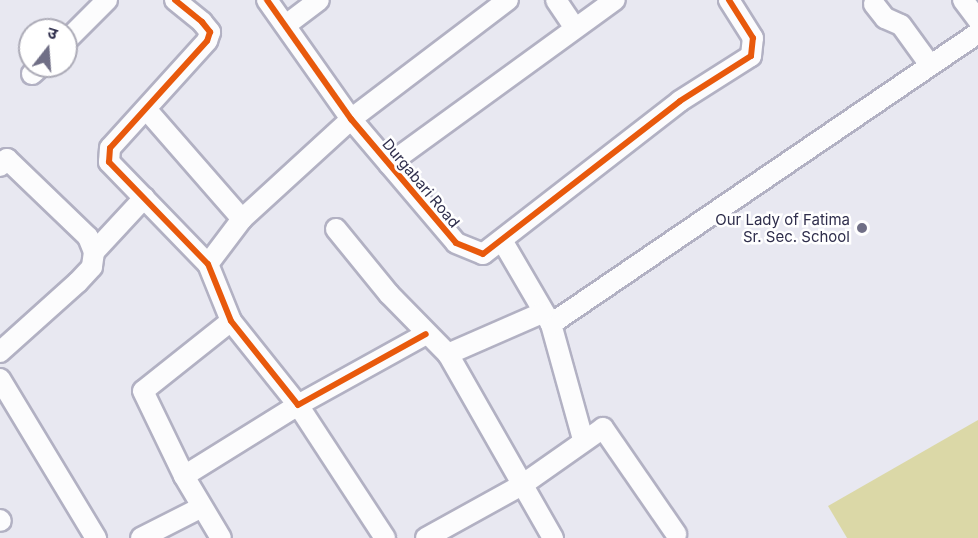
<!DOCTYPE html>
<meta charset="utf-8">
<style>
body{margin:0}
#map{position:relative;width:978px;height:538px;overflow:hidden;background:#e8e8f1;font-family:Inter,"Noto Sans Devanagari",sans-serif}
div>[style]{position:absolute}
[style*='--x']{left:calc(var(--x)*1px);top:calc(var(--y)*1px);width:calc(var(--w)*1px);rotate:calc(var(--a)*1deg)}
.green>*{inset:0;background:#dbd8a7}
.roads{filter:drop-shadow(2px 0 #b2b1c3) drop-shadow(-2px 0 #b2b1c3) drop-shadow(0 2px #b2b1c3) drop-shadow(0 -2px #b2b1c3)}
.minor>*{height:20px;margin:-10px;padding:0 10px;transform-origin:10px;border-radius:10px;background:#fcfcfd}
.cycleway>*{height:6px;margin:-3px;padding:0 3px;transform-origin:3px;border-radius:3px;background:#e8590c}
.dots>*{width:16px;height:16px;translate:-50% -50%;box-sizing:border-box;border:3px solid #fff;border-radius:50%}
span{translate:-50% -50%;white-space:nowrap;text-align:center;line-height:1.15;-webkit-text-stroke:5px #fff;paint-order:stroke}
.street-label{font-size:15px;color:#2f2e4c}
.poi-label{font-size:15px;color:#2f2e4c}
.right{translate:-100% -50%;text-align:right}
.north{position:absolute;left:18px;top:18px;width:60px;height:60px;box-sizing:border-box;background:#fff;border:2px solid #acabb7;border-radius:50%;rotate:17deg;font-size:16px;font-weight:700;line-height:24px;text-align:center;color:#2f2e4c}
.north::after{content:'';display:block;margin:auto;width:21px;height:27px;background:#706f86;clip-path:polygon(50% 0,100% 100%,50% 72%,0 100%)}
</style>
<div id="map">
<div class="green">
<div style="clip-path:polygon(978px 420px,978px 538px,847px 538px,828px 506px)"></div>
</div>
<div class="roads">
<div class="minor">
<div style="--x:175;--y:0;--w:35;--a:39"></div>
<div style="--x:202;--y:22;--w:13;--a:51"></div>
<div style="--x:210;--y:32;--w:9;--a:108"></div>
<div style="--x:207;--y:41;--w:144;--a:132.2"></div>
<div style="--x:110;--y:148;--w:14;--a:94"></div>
<div style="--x:109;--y:162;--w:142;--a:45.9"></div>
<div style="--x:208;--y:264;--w:61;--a:68"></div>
<div style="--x:231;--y:321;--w:107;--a:51.4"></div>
<div style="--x:298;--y:405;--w:146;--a:-29"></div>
<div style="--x:267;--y:0;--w:146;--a:54.8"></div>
<div style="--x:351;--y:119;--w:162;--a:49.7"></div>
<div style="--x:456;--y:243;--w:29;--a:22"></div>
<div style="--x:483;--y:254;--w:249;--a:-37.8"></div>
<div style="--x:680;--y:101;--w:84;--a:-32.4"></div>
<div style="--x:751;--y:56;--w:18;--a:-84"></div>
<div style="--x:753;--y:38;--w:45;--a:-122.3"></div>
<div style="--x:556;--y:0;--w:32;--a:56"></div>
<div style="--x:963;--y:0;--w:25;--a:53"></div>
<div style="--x:874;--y:4;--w:18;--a:52"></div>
<div style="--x:885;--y:18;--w:17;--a:24"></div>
<div style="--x:901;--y:25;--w:49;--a:54.1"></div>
<div style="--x:286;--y:25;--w:41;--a:-37.1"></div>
<div style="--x:66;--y:41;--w:58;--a:-45"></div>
<div style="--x:32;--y:74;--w:12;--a:-42"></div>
<div style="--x:146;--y:109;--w:146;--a:48.9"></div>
<div style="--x:242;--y:219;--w:148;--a:-42.5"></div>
<div style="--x:351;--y:119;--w:197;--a:-37.2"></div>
<div style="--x:389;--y:164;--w:279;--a:-36"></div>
<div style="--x:0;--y:166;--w:10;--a:-45"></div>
<div style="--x:7;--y:159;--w:112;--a:43.9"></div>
<div style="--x:88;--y:237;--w:16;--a:68"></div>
<div style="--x:94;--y:252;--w:15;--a:98"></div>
<div style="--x:92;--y:267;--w:21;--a:133"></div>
<div style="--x:78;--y:282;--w:105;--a:138.1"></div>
<div style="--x:336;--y:229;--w:84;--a:50.8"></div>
<div style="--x:389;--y:294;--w:84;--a:45.5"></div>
<div style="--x:448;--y:354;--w:212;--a:60.3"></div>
<div style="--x:503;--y:242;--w:95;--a:59.7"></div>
<div style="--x:551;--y:324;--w:119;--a:74.5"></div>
<div style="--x:94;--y:252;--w:74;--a:-47.2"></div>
<div style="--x:208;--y:264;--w:56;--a:-52.9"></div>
<div style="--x:231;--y:321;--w:112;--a:141.5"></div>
<div style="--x:143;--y:391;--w:94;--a:64.2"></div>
<div style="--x:184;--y:476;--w:134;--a:-31.9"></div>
<div style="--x:298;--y:405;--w:159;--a:56.8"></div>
<div style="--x:551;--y:324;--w:517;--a:-34.27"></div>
<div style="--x:448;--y:354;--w:103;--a:-23.6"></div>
<div style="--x:0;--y:379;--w:186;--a:58.9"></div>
<div style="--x:184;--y:476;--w:72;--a:59.2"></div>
<div style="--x:0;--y:520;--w:1;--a:45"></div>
<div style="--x:141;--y:538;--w:66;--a:-27"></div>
<div style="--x:426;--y:538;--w:110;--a:-28.9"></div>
<div style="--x:522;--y:485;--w:99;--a:-35.1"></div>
<div style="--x:603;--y:428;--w:129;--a:55.4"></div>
</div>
</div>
<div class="cycleway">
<div style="--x:175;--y:0;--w:35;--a:39"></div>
<div style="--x:202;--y:22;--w:13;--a:51"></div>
<div style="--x:210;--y:32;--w:9;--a:108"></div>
<div style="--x:207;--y:41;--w:144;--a:132.2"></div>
<div style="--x:110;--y:148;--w:14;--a:94"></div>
<div style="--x:109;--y:162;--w:142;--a:45.9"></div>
<div style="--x:208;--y:264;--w:61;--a:68"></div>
<div style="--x:231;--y:321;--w:107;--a:51.4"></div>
<div style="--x:298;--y:405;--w:146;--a:-29"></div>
<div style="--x:267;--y:0;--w:146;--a:54.8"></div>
<div style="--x:351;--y:119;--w:162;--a:49.7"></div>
<div style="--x:456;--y:243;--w:29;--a:22"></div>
<div style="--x:483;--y:254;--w:249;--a:-37.8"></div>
<div style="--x:680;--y:101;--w:84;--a:-32.4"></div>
<div style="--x:751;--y:56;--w:18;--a:-84"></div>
<div style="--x:753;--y:38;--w:45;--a:-122.3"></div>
</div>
<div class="dots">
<div style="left:862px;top:228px;background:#706f86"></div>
</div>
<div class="street-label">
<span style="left:421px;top:183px;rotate:50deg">Durgabari Road</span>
</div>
<div class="poi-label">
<span class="right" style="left:850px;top:228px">Our Lady of Fatima<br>Sr. Sec. School</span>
</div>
<div class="north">उ</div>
</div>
